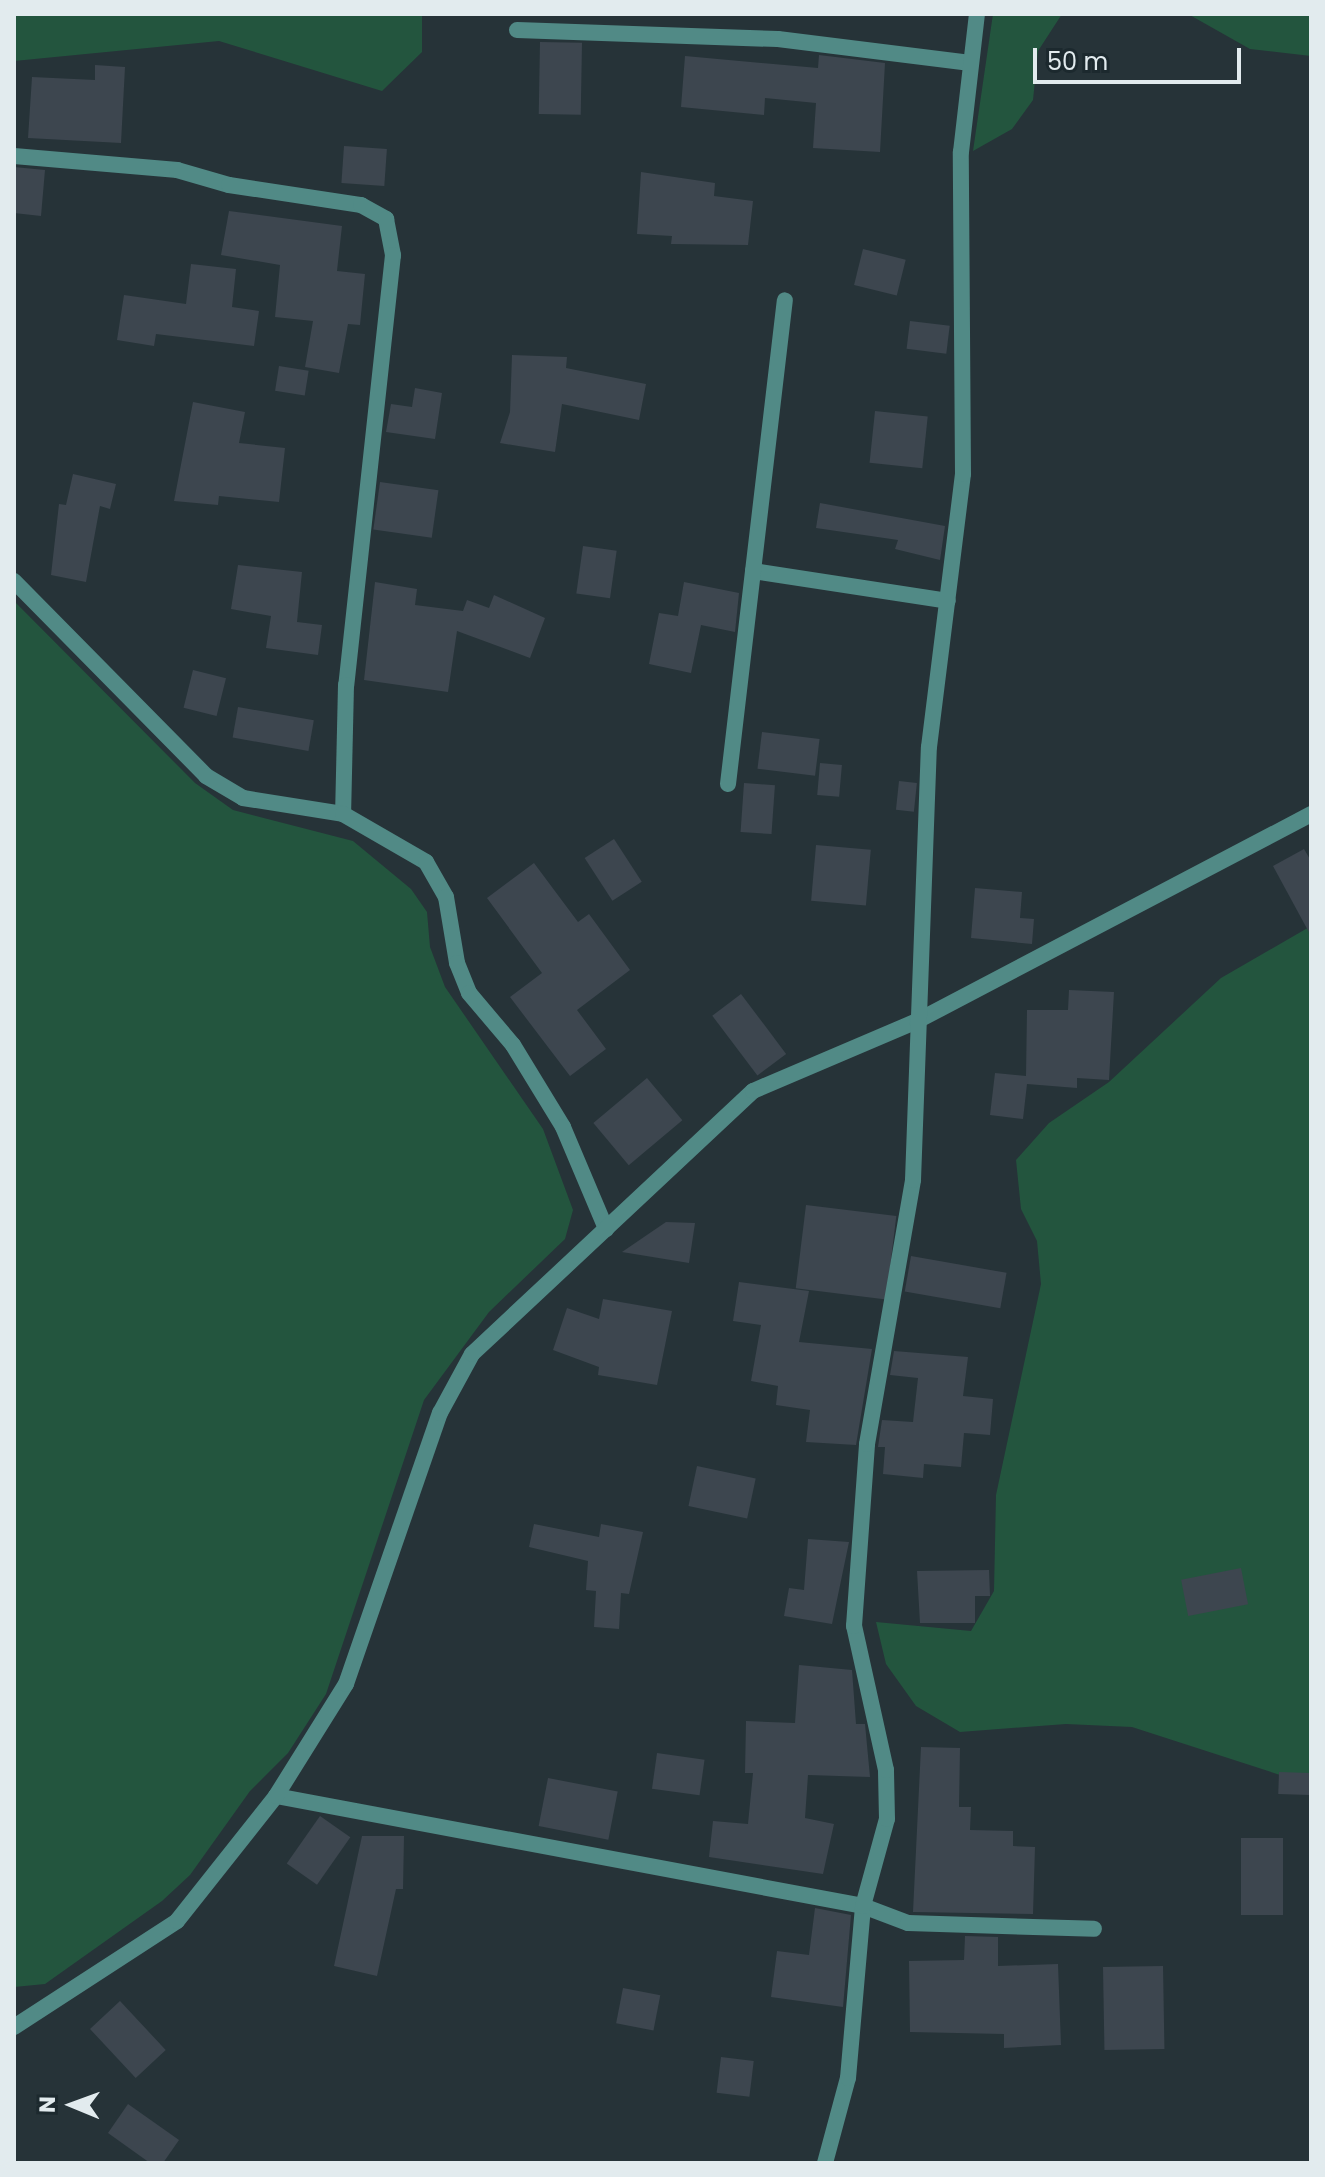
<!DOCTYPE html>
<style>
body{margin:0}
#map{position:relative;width:1325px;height:2177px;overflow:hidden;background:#263338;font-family:Poppins,sans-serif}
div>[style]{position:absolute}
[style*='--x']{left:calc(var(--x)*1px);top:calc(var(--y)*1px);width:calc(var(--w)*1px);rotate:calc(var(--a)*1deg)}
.green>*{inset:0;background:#23553e}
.building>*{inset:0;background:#3d464f;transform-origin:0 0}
.street>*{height:16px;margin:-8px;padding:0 8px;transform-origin:8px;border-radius:8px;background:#518a86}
span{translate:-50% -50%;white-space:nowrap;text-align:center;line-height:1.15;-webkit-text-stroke:6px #1c292e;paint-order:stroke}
.frame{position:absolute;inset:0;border:16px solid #e2ebee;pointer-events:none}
.north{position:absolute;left:32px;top:2065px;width:80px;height:80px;-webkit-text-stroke:6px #1c292e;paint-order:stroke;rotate:271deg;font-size:22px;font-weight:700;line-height:32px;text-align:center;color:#e2ebee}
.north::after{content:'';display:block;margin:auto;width:28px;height:36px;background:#e2ebee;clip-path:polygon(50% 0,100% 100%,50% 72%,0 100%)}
.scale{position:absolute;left:1033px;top:48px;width:208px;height:36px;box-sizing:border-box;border:4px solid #e2ebee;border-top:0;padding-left:10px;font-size:24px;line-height:28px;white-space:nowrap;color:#e2ebee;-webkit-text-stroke:6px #1c292e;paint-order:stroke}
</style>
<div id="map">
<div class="green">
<div style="clip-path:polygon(14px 14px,422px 14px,422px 52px,382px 91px,219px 41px,14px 61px)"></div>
<div style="clip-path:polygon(993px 14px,1062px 14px,1038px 51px,1033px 100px,1012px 129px,973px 151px)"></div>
<div style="clip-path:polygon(1188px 14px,1311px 14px,1311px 56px,1250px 49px)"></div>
<div style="clip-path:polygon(14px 601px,195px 783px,233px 810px,353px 841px,411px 889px,427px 912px,430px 947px,445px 987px,543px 1129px,573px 1210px,565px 1239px,489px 1312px,424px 1400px,326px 1694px,288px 1753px,250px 1791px,190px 1875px,162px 1901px,45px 1984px,14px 1987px)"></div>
<div style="clip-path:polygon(1311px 926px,1311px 1785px,1132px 1727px,1066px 1724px,960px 1732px,916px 1706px,886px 1664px,876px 1622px,971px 1631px,994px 1591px,996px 1495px,1041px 1284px,1037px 1241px,1021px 1209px,1016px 1160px,1049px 1123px,1109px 1082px,1221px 978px)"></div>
</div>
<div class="building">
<div style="left:540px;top:42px;width:42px;height:72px;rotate:1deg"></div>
<div style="clip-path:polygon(819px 55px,885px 63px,880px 152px,813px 148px,816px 103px,765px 98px,764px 115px,681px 107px,685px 56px,818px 68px)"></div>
<div style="clip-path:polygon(95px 65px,125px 67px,121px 143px,28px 138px,32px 77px,95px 80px)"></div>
<div style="left:344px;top:146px;width:43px;height:37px;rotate:4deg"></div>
<div style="clip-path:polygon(14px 167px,45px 170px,41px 216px,14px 213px)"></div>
<div style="clip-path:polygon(641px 172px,715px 183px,714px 196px,753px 201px,748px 245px,671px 244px,672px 236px,637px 234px)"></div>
<div style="clip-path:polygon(229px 211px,342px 226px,337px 271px,365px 274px,360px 325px,348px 324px,339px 373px,305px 367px,313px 321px,275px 317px,280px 265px,221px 255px)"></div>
<div style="left:863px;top:249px;width:44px;height:37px;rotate:14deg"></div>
<div style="clip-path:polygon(191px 264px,236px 269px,232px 307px,259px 311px,254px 346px,156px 334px,154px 346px,117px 340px,124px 295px,186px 304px)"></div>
<div style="left:910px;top:321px;width:40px;height:28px;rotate:7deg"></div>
<div style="clip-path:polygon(512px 355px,567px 357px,566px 368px,646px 384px,639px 420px,562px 404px,555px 452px,500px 443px,510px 412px)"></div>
<div style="left:279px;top:366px;width:30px;height:25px;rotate:9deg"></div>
<div style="clip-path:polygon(415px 388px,442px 393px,435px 439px,386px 432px,391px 404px,412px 407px)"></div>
<div style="clip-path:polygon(193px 402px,245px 412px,239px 443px,285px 448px,279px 502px,219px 496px,218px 505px,174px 501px)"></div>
<div style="left:875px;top:411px;width:53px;height:52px;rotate:6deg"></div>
<div style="clip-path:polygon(73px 474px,116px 484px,110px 509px,100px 506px,86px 582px,51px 575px,59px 504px,66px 505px)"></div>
<div style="left:380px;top:482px;width:59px;height:48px;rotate:8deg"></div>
<div style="clip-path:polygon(820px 503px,945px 526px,940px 560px,895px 549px,898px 540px,816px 528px)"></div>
<div style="left:583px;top:546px;width:34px;height:48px;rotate:8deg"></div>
<div style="clip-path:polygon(238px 565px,302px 572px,297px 622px,322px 625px,318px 655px,266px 648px,271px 616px,231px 609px)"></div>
<div style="clip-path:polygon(375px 582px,417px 589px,415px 605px,463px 611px,467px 600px,489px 608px,494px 595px,545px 618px,530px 658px,457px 631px,448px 692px,364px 680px)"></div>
<div style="clip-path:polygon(684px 582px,739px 593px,735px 632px,701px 625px,691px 673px,649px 664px,659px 613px,678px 616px)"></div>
<div style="left:193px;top:670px;width:34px;height:39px;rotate:14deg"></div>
<div style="left:238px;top:707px;width:77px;height:31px;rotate:10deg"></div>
<div style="left:762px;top:732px;width:58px;height:37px;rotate:7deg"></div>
<div style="left:820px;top:763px;width:22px;height:32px;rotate:5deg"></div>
<div style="left:899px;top:781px;width:18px;height:29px;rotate:6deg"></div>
<div style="left:744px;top:783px;width:31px;height:49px;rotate:4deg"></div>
<div style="left:614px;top:839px;width:51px;height:35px;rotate:57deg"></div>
<div style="left:816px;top:845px;width:55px;height:56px;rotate:5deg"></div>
<div style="clip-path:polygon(1304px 849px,1311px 861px,1311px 936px,1273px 866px)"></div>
<div style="clip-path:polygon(534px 863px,578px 922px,589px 914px,630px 970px,577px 1010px,606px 1049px,570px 1076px,510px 997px,542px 973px,487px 898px)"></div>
<div style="clip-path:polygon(975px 888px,1022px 892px,1020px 918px,1034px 919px,1032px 944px,971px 938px)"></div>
<div style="clip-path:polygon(1069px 990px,1114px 992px,1109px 1080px,1077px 1078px,1077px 1088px,1027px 1084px,1023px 1119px,990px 1115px,995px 1073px,1026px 1076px,1027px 1010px,1068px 1010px)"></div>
<div style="left:741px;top:994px;width:75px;height:36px;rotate:53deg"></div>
<div style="left:647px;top:1078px;width:55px;height:70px;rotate:50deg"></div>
<div style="left:806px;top:1205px;width:91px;height:84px;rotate:7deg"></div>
<div style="clip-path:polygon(666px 1222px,695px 1223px,689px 1263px,622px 1252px)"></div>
<div style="left:911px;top:1256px;width:97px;height:36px;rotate:10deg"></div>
<div style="clip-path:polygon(739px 1282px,809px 1291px,799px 1342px,872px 1349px,856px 1445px,806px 1442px,810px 1410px,776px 1405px,778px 1386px,751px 1381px,761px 1325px,733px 1321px)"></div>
<div style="clip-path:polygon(603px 1299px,672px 1311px,657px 1385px,598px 1375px,599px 1367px,553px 1350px,567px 1308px,599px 1319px)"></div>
<div style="clip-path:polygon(894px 1351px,968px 1357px,963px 1396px,993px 1399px,990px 1435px,964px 1433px,961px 1467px,924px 1464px,923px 1478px,883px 1474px,885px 1447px,878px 1447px,882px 1420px,913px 1422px,918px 1378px,890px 1375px)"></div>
<div style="left:697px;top:1466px;width:60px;height:41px;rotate:12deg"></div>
<div style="clip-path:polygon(534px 1524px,599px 1537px,601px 1524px,643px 1532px,629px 1594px,621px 1593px,619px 1629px,594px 1627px,596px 1591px,586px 1590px,588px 1561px,529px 1547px)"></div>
<div style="clip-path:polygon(808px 1539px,849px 1542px,832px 1624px,784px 1616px,789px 1588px,804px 1590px)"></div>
<div style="left:1241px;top:1568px;width:37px;height:61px;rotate:79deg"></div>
<div style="clip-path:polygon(989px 1570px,990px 1596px,975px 1596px,975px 1623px,920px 1623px,917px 1571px)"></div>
<div style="clip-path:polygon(799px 1665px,852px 1670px,856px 1724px,865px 1724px,870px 1777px,808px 1775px,805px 1818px,834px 1824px,823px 1874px,709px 1857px,713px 1821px,748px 1824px,753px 1773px,745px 1773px,746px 1721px,795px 1723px)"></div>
<div style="clip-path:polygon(921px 1747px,960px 1748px,959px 1807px,971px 1807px,970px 1830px,1013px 1831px,1013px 1846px,1035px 1847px,1033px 1914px,913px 1912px)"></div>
<div style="left:657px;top:1753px;width:48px;height:36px;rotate:8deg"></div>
<div style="left:1279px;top:1772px;width:31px;height:22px;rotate:2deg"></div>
<div style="left:548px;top:1778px;width:71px;height:49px;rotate:11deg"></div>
<div style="left:320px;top:1816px;width:37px;height:58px;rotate:35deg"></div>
<div style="clip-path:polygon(362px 1836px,404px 1836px,403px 1889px,396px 1889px,377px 1976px,334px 1966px)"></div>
<div style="left:1241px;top:1838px;width:42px;height:77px"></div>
<div style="clip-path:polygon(815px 1908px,851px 1915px,843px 2007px,771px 1997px,777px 1951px,809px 1955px)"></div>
<div style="clip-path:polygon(965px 1936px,998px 1937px,998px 1966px,1058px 1964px,1061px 2045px,1004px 2048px,1004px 2034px,910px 2032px,909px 1961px,964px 1960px)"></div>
<div style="left:1163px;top:1966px;width:83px;height:60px;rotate:89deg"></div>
<div style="left:623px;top:1988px;width:38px;height:36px;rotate:11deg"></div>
<div style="left:120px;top:2001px;width:67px;height:41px;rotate:47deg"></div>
<div style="left:721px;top:2057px;width:33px;height:36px;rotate:7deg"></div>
<div style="clip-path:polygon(128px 2104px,179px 2140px,163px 2163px,150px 2163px,108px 2133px)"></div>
</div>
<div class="street">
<div style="--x:517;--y:30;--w:261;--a:2"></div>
<div style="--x:778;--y:39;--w:194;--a:7.1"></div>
<div style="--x:14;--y:156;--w:164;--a:4.9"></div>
<div style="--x:177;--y:170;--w:54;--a:16.1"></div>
<div style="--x:229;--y:185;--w:134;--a:8.6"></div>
<div style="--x:361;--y:205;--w:29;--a:29"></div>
<div style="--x:386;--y:219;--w:37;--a:79"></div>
<div style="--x:393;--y:255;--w:433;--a:96.2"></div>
<div style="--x:346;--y:685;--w:129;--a:91.3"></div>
<div style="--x:753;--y:571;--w:197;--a:8.7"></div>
<div style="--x:14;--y:581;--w:274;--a:45.4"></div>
<div style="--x:206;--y:776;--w:43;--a:30.7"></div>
<div style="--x:243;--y:798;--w:101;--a:9.1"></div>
<div style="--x:343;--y:814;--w:96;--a:30"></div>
<div style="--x:426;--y:862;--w:40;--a:60.3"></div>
<div style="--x:446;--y:897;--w:67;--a:80.5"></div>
<div style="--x:457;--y:963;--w:32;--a:68"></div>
<div style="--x:469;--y:993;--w:68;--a:49.8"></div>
<div style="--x:513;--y:1045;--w:96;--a:58.6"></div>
<div style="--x:563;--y:1127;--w:111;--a:67.1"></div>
<div style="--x:728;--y:784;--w:487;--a:-83.3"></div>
<div style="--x:276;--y:1796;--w:597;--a:10.61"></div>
<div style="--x:863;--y:1906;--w:48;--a:20.7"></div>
<div style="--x:908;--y:1923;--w:186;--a:1.8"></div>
<div style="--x:14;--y:2027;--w:194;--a:-33"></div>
<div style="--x:177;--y:1921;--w:159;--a:-51.6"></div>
<div style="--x:276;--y:1796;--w:132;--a:-58"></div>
<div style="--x:346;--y:1684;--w:287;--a:-70.9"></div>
<div style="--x:440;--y:1413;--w:67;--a:-61.5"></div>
<div style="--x:472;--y:1354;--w:385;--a:-43.1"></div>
<div style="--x:753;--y:1091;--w:178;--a:-23.1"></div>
<div style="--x:917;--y:1021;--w:445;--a:-27.7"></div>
<div style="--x:825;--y:2163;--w:88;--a:-74.9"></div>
<div style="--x:848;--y:2078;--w:173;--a:-85"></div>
<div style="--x:863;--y:1906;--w:90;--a:-74.6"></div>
<div style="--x:887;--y:1819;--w:49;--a:-91.2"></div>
<div style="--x:886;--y:1770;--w:148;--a:-102.5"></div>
<div style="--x:854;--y:1626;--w:182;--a:-85.9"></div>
<div style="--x:867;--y:1444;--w:268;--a:-80.1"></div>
<div style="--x:913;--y:1180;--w:433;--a:-87.9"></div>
<div style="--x:929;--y:747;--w:275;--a:-82.9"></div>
<div style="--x:963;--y:474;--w:322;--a:-90.4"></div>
<div style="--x:961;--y:152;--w:139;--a:-83.4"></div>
</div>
<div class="frame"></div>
<div class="north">N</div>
<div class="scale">50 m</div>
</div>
